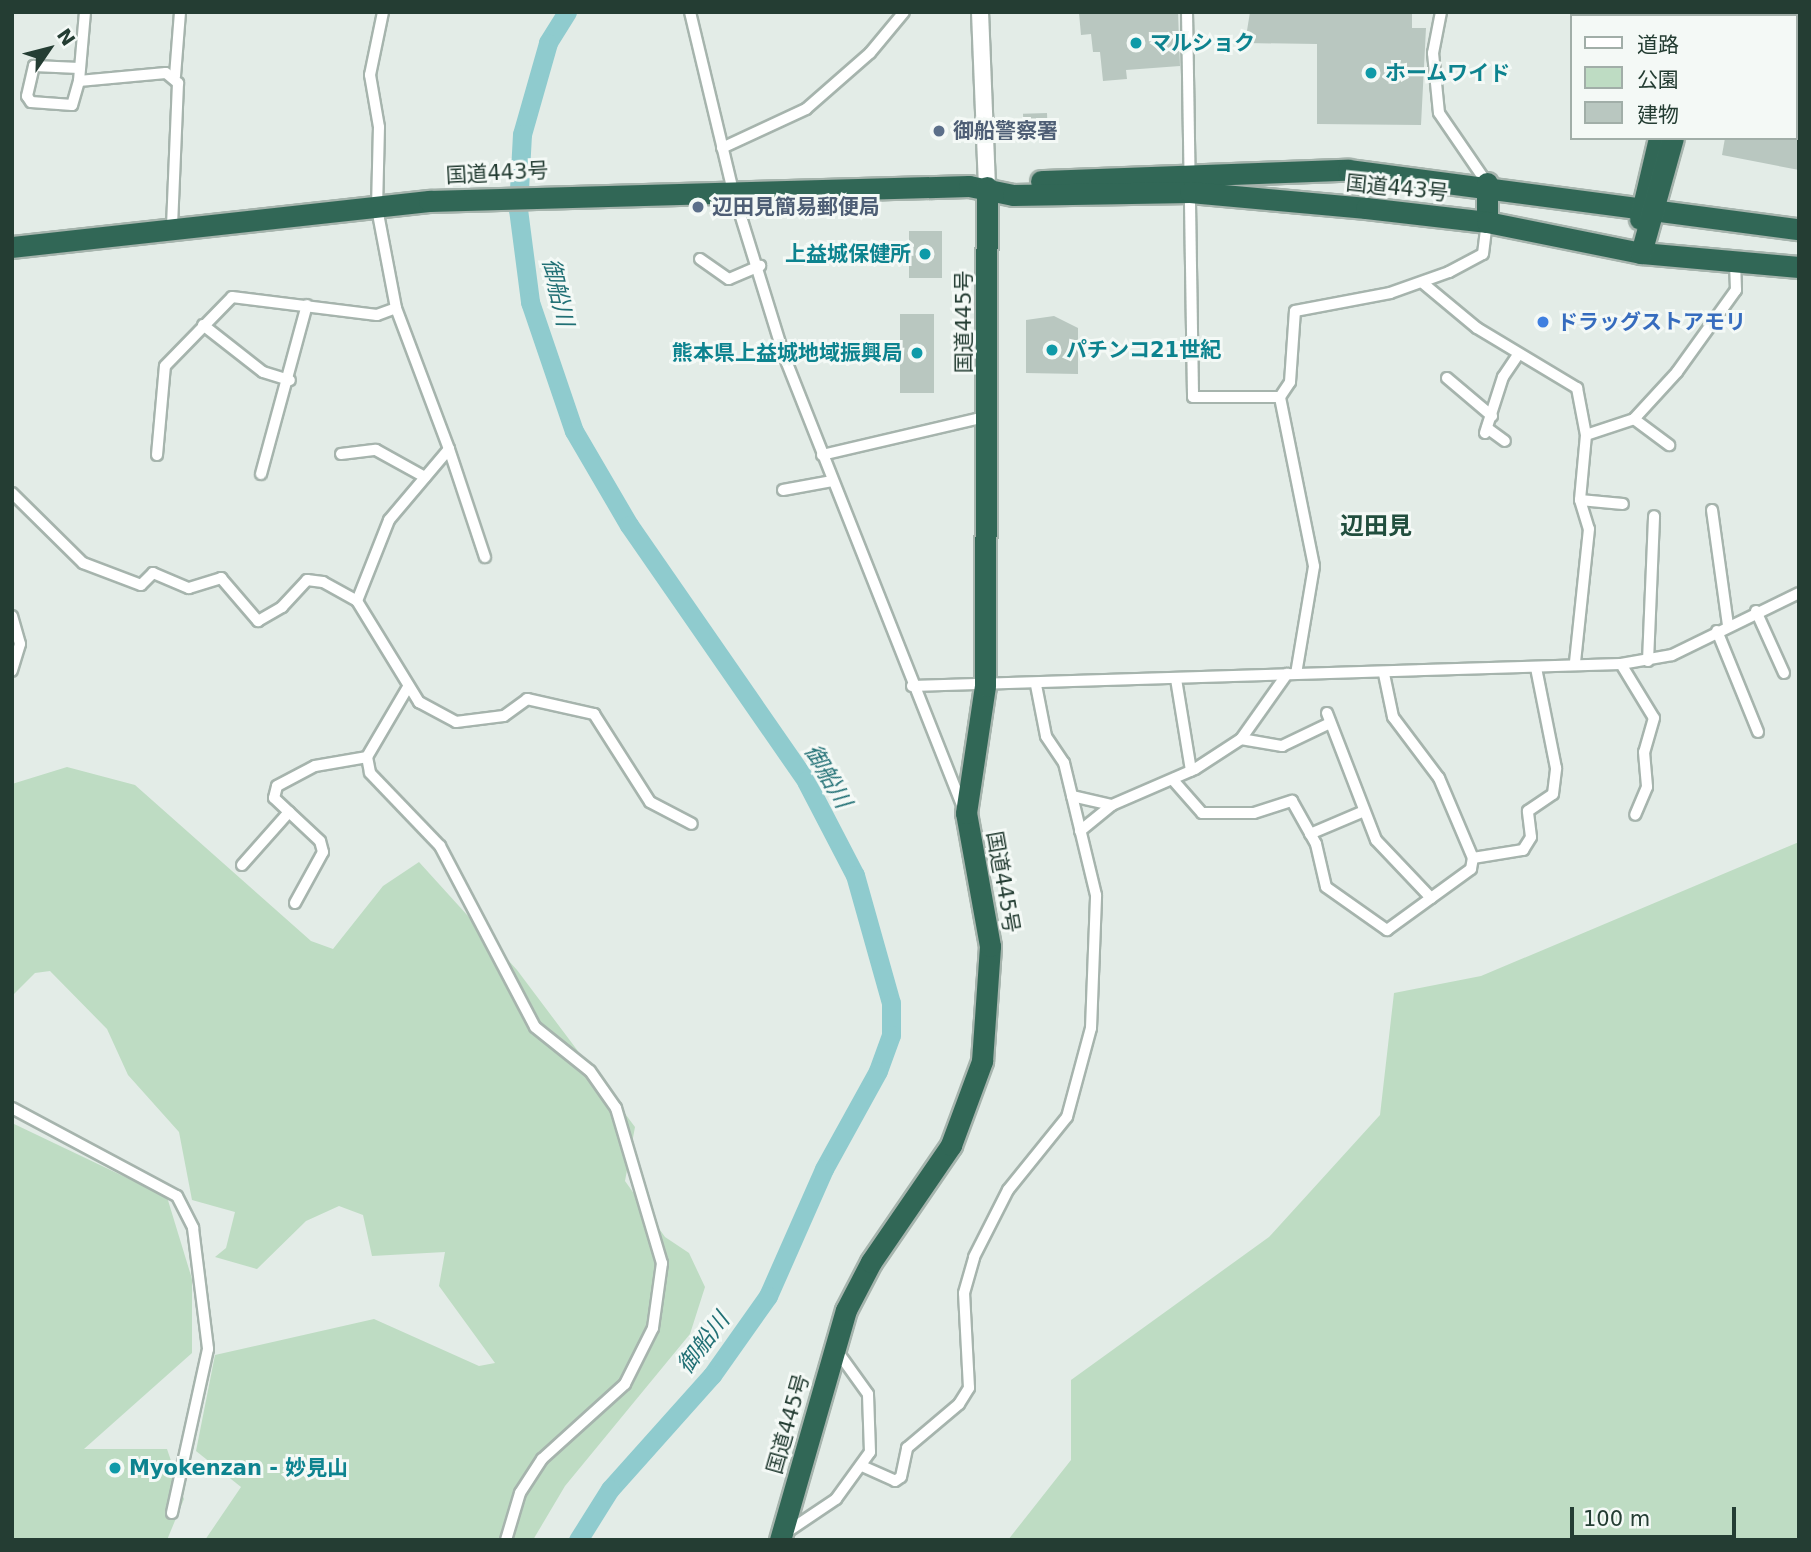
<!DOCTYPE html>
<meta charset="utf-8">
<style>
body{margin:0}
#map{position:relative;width:1811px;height:1552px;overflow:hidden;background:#e3ece7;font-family:"DejaVu Sans","Noto Sans JP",sans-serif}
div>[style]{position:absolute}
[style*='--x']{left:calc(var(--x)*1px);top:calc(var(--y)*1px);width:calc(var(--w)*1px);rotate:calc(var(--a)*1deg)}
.green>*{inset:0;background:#bedcc3}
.river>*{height:19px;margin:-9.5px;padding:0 9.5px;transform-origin:9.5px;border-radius:9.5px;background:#8fcbce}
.building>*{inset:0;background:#b9c7c0;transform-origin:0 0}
.roads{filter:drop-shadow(2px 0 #a6b4ad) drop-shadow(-2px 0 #a6b4ad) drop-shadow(0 2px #a6b4ad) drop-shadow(0 -2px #a6b4ad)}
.street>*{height:10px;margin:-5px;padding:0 5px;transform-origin:5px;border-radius:5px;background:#fff}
.secondary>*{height:16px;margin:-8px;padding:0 8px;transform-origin:8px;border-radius:8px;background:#fff}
.highway>*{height:21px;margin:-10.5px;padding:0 10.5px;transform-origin:10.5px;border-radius:10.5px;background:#316756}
.dots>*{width:19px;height:19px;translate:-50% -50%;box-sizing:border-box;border:4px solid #f4f9f6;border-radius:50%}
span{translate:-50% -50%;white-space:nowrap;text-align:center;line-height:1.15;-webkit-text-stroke:6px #f4f9f6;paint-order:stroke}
.culture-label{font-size:21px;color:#0d838f;font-weight:700}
.left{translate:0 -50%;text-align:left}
.right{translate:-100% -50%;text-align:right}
.service-label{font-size:21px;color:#4e5e75;font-weight:700}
.street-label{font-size:21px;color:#243d33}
.shop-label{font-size:21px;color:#366cbe;font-weight:700}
.water-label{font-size:23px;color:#217075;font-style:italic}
.quarter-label{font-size:24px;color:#214e3e;font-weight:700}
.frame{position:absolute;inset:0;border:14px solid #243d33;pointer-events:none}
.legend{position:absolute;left:1570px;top:14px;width:228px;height:126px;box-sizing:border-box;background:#f4f9f6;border:2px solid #a1aea8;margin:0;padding:9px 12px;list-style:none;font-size:21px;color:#243d33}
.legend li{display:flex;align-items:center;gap:14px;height:35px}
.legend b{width:35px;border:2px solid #a1aea8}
.north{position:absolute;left:14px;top:14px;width:70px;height:70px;-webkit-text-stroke:5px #f4f9f6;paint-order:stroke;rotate:55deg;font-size:19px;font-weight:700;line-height:28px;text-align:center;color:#243d33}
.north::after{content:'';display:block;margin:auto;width:24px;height:32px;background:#243d33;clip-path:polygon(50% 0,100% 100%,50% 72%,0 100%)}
.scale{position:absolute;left:1570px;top:1507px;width:166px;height:32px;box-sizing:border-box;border:4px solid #243d33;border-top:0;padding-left:9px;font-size:21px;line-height:24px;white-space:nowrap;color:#243d33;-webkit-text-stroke:5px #f4f9f6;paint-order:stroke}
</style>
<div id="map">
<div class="green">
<div style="clip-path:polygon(67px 767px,135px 785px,311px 941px,333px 949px,383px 886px,419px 862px,517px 970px,635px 1127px,625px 1181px,665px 1237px,689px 1253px,705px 1287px,690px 1334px,565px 1486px,533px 1540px,205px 1540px,241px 1487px,196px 1451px,215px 1355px,374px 1319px,479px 1366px,495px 1363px,439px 1286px,445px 1252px,372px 1256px,363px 1215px,339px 1206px,306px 1221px,257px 1269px,215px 1257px,226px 1248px,235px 1212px,192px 1200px,179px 1132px,128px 1075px,107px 1029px,50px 971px,35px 973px,12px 996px,12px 784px)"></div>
<div style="clip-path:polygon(1799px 842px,1799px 1540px,1008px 1540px,1071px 1460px,1071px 1380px,1269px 1237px,1380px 1115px,1394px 993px,1481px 976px)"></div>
<div style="clip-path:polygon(12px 1123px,167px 1197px,192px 1279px,192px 1353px,84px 1449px,167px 1449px,184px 1499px,167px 1540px,12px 1540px)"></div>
</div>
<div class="river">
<div style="--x:567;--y:12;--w:36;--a:122"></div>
<div style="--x:548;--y:43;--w:95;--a:105.9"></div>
<div style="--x:522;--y:134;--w:75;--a:93.1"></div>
<div style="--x:518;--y:209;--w:94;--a:82.6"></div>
<div style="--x:530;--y:302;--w:136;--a:71.2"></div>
<div style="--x:574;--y:431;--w:109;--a:59.7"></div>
<div style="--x:629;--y:525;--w:311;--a:55.3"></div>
<div style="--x:806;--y:781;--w:106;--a:62.5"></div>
<div style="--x:855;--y:875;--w:133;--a:74.3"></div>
<div style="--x:891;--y:1003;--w:32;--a:90"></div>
<div style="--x:891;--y:1035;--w:38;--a:110"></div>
<div style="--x:878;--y:1071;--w:112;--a:118.9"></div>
<div style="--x:824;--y:1169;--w:139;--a:113.8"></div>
<div style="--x:768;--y:1296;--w:97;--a:125.3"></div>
<div style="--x:712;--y:1375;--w:153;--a:131.8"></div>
<div style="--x:610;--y:1489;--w:60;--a:122.1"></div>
</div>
<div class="building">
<div style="clip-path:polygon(1178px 12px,1180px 66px,1126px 70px,1127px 79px,1103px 81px,1100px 52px,1093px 52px,1091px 34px,1081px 35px,1079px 13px)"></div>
<div style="clip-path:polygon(1250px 12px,1412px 12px,1412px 28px,1426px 28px,1421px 125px,1317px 124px,1317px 44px,1245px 43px)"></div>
<div style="left:1047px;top:113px;width:24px;height:24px;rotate:88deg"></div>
<div style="clip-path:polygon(1725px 138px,1799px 138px,1799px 170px,1722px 155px)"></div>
<div style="left:909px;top:231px;width:33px;height:47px"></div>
<div style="left:900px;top:314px;width:34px;height:79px"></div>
<div style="clip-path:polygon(1054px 316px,1078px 328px,1078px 374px,1026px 373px,1026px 320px)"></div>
</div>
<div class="roads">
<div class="street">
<div style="--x:85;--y:12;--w:69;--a:95"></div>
<div style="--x:79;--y:81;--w:87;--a:-5.3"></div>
<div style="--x:166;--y:73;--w:16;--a:40"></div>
<div style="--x:178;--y:83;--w:146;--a:92.4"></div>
<div style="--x:690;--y:12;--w:184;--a:76.5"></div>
<div style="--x:733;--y:191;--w:170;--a:72.8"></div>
<div style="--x:783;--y:353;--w:491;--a:68.4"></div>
<div style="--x:1187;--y:12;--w:385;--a:89.1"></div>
<div style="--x:1193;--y:397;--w:87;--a:0"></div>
<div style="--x:1441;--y:12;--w:42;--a:101"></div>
<div style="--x:1433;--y:53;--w:60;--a:84.3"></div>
<div style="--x:1439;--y:113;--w:85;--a:55.6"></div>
<div style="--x:1577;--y:12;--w:6;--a:45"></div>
<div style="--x:175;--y:76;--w:64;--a:-85.5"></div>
<div style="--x:79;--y:81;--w:25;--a:106"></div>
<div style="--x:72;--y:105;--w:41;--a:-175.8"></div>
<div style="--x:31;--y:102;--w:7;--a:-124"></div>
<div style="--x:27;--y:96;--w:31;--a:-77"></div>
<div style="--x:34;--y:66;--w:45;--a:2.5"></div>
<div style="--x:722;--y:148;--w:93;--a:-24.9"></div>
<div style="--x:806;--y:109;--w:85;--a:-41.2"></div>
<div style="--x:870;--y:53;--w:53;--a:-50.3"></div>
<div style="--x:700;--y:259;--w:35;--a:35"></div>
<div style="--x:729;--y:279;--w:34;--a:-23"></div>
<div style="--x:1424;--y:284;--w:69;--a:39.7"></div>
<div style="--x:1477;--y:328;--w:117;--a:31"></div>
<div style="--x:1577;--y:388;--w:48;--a:79.2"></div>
<div style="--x:1586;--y:435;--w:65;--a:95.3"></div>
<div style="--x:1580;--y:500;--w:30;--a:73"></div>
<div style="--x:1589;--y:529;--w:135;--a:96"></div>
<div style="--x:203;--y:325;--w:76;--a:38.1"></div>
<div style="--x:263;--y:372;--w:28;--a:17"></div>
<div style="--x:1447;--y:378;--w:59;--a:40.2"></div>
<div style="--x:1634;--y:419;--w:44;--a:36.6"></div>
<div style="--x:1487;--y:428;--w:22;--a:36"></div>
<div style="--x:1485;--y:433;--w:59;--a:-72.2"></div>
<div style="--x:1503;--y:377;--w:27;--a:-56"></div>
<div style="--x:1586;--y:435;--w:51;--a:-18.4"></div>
<div style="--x:1634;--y:419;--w:64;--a:-47.5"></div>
<div style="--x:1677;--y:372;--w:101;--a:-54.3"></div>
<div style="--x:1736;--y:290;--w:26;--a:-92"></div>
<div style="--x:449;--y:449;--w:114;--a:71.6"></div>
<div style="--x:341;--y:454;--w:35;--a:-7"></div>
<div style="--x:376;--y:450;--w:56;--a:28.9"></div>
<div style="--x:157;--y:455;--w:89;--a:-84.9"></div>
<div style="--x:165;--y:366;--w:96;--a:-45.8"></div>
<div style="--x:232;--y:297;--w:146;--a:7.1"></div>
<div style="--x:377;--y:315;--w:20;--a:-20"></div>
<div style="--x:822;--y:455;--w:171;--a:-13.1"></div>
<div style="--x:261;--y:474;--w:175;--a:-74.8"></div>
<div style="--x:783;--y:490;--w:50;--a:-10.4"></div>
<div style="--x:12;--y:493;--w:100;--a:44.6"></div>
<div style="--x:83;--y:563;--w:62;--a:20.8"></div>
<div style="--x:141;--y:585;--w:17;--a:-45"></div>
<div style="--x:153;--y:573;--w:39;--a:23"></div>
<div style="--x:189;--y:588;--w:34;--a:-17"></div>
<div style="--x:221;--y:578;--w:57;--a:49.3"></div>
<div style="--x:258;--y:621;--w:28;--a:-30"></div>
<div style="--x:282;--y:607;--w:37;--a:-47"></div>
<div style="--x:307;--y:580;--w:16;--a:7"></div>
<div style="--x:323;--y:582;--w:39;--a:29"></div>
<div style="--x:357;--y:601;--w:119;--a:58.5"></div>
<div style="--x:419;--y:702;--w:42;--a:28.4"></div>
<div style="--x:456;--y:722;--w:48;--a:-7.1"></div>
<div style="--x:504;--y:716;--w:29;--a:-36"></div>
<div style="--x:527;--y:699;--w:69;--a:12.6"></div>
<div style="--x:594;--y:714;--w:104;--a:57.5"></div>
<div style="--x:650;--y:802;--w:47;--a:27.6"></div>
<div style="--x:1580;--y:500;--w:43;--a:5.3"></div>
<div style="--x:1712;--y:510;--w:116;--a:82.1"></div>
<div style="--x:357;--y:601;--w:87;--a:-68.4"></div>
<div style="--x:389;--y:520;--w:93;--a:-49.8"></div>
<div style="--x:449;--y:449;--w:151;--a:-110.6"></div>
<div style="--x:396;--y:308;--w:102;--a:-100.8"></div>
<div style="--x:377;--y:208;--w:81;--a:-88.6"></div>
<div style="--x:379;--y:127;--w:53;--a:-99.8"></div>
<div style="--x:370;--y:75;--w:64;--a:-78.3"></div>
<div style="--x:1756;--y:611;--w:68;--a:65.7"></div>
<div style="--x:12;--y:616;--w:29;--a:74"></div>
<div style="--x:20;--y:644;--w:28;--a:107"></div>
<div style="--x:1717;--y:631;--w:109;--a:67.9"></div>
<div style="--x:1648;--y:661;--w:145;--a:-87.6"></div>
<div style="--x:1621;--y:664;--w:63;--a:58.6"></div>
<div style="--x:1654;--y:718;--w:35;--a:106"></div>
<div style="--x:1644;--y:752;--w:35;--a:85"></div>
<div style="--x:1647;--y:787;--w:30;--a:113"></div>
<div style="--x:1296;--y:674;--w:109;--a:-80.5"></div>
<div style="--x:1314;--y:566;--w:172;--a:-101.4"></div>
<div style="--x:1280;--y:397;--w:18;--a:-56"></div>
<div style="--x:1290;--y:382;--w:71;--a:-86"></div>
<div style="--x:1295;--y:311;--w:97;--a:-10.7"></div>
<div style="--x:1390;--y:293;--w:63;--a:-19.6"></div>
<div style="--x:1449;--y:272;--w:38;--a:-28"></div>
<div style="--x:1483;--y:254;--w:32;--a:-83"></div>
<div style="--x:1384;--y:674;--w:44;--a:78.2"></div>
<div style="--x:1393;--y:717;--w:76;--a:53"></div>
<div style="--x:1439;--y:778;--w:87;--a:67"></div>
<div style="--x:1176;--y:679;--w:93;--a:80.7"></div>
<div style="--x:912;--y:686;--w:709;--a:-1.78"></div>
<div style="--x:1621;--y:664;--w:52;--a:-10"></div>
<div style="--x:1672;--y:655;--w:141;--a:-26"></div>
<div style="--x:408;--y:687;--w:81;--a:120.4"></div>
<div style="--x:367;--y:757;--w:16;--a:79"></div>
<div style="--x:370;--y:773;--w:101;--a:46.2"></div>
<div style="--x:440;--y:846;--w:204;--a:62.3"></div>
<div style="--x:535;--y:1027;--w:70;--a:38.7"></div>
<div style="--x:590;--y:1071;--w:45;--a:54.9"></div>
<div style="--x:616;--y:1108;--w:162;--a:73.5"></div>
<div style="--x:662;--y:1263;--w:66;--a:97.9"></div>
<div style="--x:653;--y:1328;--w:63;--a:116.6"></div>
<div style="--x:625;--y:1384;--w:112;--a:137.9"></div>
<div style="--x:542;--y:1459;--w:40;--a:122.9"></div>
<div style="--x:520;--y:1493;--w:49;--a:106.6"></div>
<div style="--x:1327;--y:713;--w:136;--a:68.9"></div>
<div style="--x:1376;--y:840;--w:80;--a:46.5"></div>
<div style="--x:1241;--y:739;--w:42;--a:9.7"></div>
<div style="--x:1282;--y:746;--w:51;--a:-25.6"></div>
<div style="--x:1173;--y:780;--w:44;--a:48.7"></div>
<div style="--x:1202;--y:813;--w:52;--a:0"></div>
<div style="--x:1254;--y:813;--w:40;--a:-18"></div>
<div style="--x:1292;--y:801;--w:49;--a:60.8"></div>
<div style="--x:1316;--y:844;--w:44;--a:76.9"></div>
<div style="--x:1326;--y:887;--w:75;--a:35.2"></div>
<div style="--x:1387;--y:930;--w:104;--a:-36"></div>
<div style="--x:1471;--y:869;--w:11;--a:-80"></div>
<div style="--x:1473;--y:858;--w:51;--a:-9.1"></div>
<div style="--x:1523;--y:850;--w:15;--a:-58"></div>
<div style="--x:1531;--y:837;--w:26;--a:-97"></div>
<div style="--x:1528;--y:811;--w:30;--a:-34"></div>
<div style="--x:1553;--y:794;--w:26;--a:-83"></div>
<div style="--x:1556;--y:768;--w:102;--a:-101.3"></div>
<div style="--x:1072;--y:796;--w:41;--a:12.7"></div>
<div style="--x:1080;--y:831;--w:41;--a:-39.1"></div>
<div style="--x:1112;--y:805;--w:90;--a:-23.4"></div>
<div style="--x:1195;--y:769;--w:55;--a:-33.1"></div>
<div style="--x:1241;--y:739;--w:80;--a:-54.7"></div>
<div style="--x:1310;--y:834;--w:56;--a:-22.9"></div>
<div style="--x:242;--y:865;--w:71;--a:-48.4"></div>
<div style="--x:295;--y:903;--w:58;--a:-61.2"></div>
<div style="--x:323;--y:852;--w:11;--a:-105"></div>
<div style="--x:320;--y:841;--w:63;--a:-136.9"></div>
<div style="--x:274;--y:798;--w:12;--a:-76"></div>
<div style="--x:277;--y:786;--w:43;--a:-27.8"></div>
<div style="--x:315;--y:766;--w:53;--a:-9.8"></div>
<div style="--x:12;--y:1108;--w:187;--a:28.1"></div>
<div style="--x:177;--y:1196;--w:36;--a:63"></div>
<div style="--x:193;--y:1228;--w:122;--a:82.9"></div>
<div style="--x:208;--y:1349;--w:168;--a:102.4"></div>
<div style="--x:862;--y:1466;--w:36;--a:24"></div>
<div style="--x:895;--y:1481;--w:7;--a:-34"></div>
<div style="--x:901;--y:1477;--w:30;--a:-78"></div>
<div style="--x:907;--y:1448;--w:68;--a:-40.2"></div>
<div style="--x:959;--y:1404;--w:19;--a:-58"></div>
<div style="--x:969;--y:1388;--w:95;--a:-93"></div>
<div style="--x:964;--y:1293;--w:37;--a:-74"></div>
<div style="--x:974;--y:1257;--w:75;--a:-63.1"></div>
<div style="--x:1008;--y:1190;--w:94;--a:-51.1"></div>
<div style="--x:1067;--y:1117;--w:92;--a:-74.9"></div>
<div style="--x:1091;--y:1028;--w:133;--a:-87.8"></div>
<div style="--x:1096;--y:895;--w:136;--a:-103.6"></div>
<div style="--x:1064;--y:763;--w:32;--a:-124"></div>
<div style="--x:1046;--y:736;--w:52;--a:-101.1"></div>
<div style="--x:784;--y:1534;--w:63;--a:-33.9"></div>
<div style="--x:836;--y:1499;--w:58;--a:-54.1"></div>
<div style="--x:870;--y:1452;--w:58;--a:-92"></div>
<div style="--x:868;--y:1394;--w:57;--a:-125.7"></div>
</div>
<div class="secondary">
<div style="--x:980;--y:12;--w:175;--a:87.7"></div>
</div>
<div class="highway">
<div style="--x:1695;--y:16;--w:4;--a:-76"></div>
<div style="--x:1713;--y:16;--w:4;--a:-63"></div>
<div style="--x:1041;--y:181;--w:307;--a:-2.1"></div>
<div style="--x:1348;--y:170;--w:455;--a:7.5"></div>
<div style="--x:1487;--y:183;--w:39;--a:90"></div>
<div style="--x:1640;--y:219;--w:83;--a:-76.8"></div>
<div style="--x:12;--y:247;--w:420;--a:-6.3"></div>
<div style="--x:429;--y:201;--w:540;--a:-1.59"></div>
<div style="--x:969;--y:186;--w:45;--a:11.6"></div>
<div style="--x:1013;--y:195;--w:177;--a:-1"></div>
<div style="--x:1190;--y:192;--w:177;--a:5.2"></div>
<div style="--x:1366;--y:208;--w:122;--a:6.6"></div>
<div style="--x:1487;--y:222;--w:157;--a:11.4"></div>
<div style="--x:1641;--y:253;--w:159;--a:5.1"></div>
<div style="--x:1641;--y:253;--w:119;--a:-74.5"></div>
<div style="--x:780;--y:1540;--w:239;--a:-74"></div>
<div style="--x:846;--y:1310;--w:54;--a:-62.5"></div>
<div style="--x:871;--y:1262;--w:142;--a:-55.6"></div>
<div style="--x:951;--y:1145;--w:90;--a:-69.7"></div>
<div style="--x:982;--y:1061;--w:115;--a:-86"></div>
<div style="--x:990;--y:946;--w:135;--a:-100.2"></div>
<div style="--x:966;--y:813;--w:128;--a:-81.5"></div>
<div style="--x:985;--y:686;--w:499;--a:-89.8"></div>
</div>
</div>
<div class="dots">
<div style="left:1136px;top:43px;background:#0f9aa8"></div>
<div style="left:1371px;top:73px;background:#0f9aa8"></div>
<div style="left:939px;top:131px;background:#5c6f8a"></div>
<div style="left:698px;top:207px;background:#5c6f8a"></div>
<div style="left:925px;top:254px;background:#0f9aa8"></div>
<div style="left:1543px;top:322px;background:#3f7fe0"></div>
<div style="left:1052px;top:350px;background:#0f9aa8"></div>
<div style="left:917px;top:353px;background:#0f9aa8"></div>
<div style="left:115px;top:1468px;background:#0f9aa8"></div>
</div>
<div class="culture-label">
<span class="left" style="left:1150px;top:43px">マルショク</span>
<span class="left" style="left:1385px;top:73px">ホームワイド</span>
<span class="right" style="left:911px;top:254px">上益城保健所</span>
<span class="left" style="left:1066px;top:350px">パチンコ21世紀</span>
<span class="right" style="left:903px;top:353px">熊本県上益城地域振興局</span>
<span class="left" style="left:129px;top:1468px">Myokenzan - 妙見山</span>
</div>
<div class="service-label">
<span class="left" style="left:953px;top:131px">御船警察署</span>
<span class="left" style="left:712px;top:207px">辺田見簡易郵便局</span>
</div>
<div class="street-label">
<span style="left:497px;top:173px;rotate:-3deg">国道443号</span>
<span style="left:1397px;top:188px;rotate:6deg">国道443号</span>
<span style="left:964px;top:322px;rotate:-90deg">国道445号</span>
<span style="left:1003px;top:882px;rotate:80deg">国道445号</span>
<span style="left:788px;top:1424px;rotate:-74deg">国道445号</span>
</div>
<div class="shop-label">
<span class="left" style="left:1557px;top:322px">ドラッグストアモリ</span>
</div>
<div class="water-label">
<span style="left:558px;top:292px;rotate:77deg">御船川</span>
<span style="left:828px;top:776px;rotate:60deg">御船川</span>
<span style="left:703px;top:1343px;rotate:-53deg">御船川</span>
</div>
<div class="quarter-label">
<span style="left:1376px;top:527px">辺田見</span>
</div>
<div class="frame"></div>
<ul class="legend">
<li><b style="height:9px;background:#fff"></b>道路</li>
<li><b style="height:19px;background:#bedcc3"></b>公園</li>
<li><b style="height:19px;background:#b9c7c0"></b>建物</li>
</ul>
<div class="north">N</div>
<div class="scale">100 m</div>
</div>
